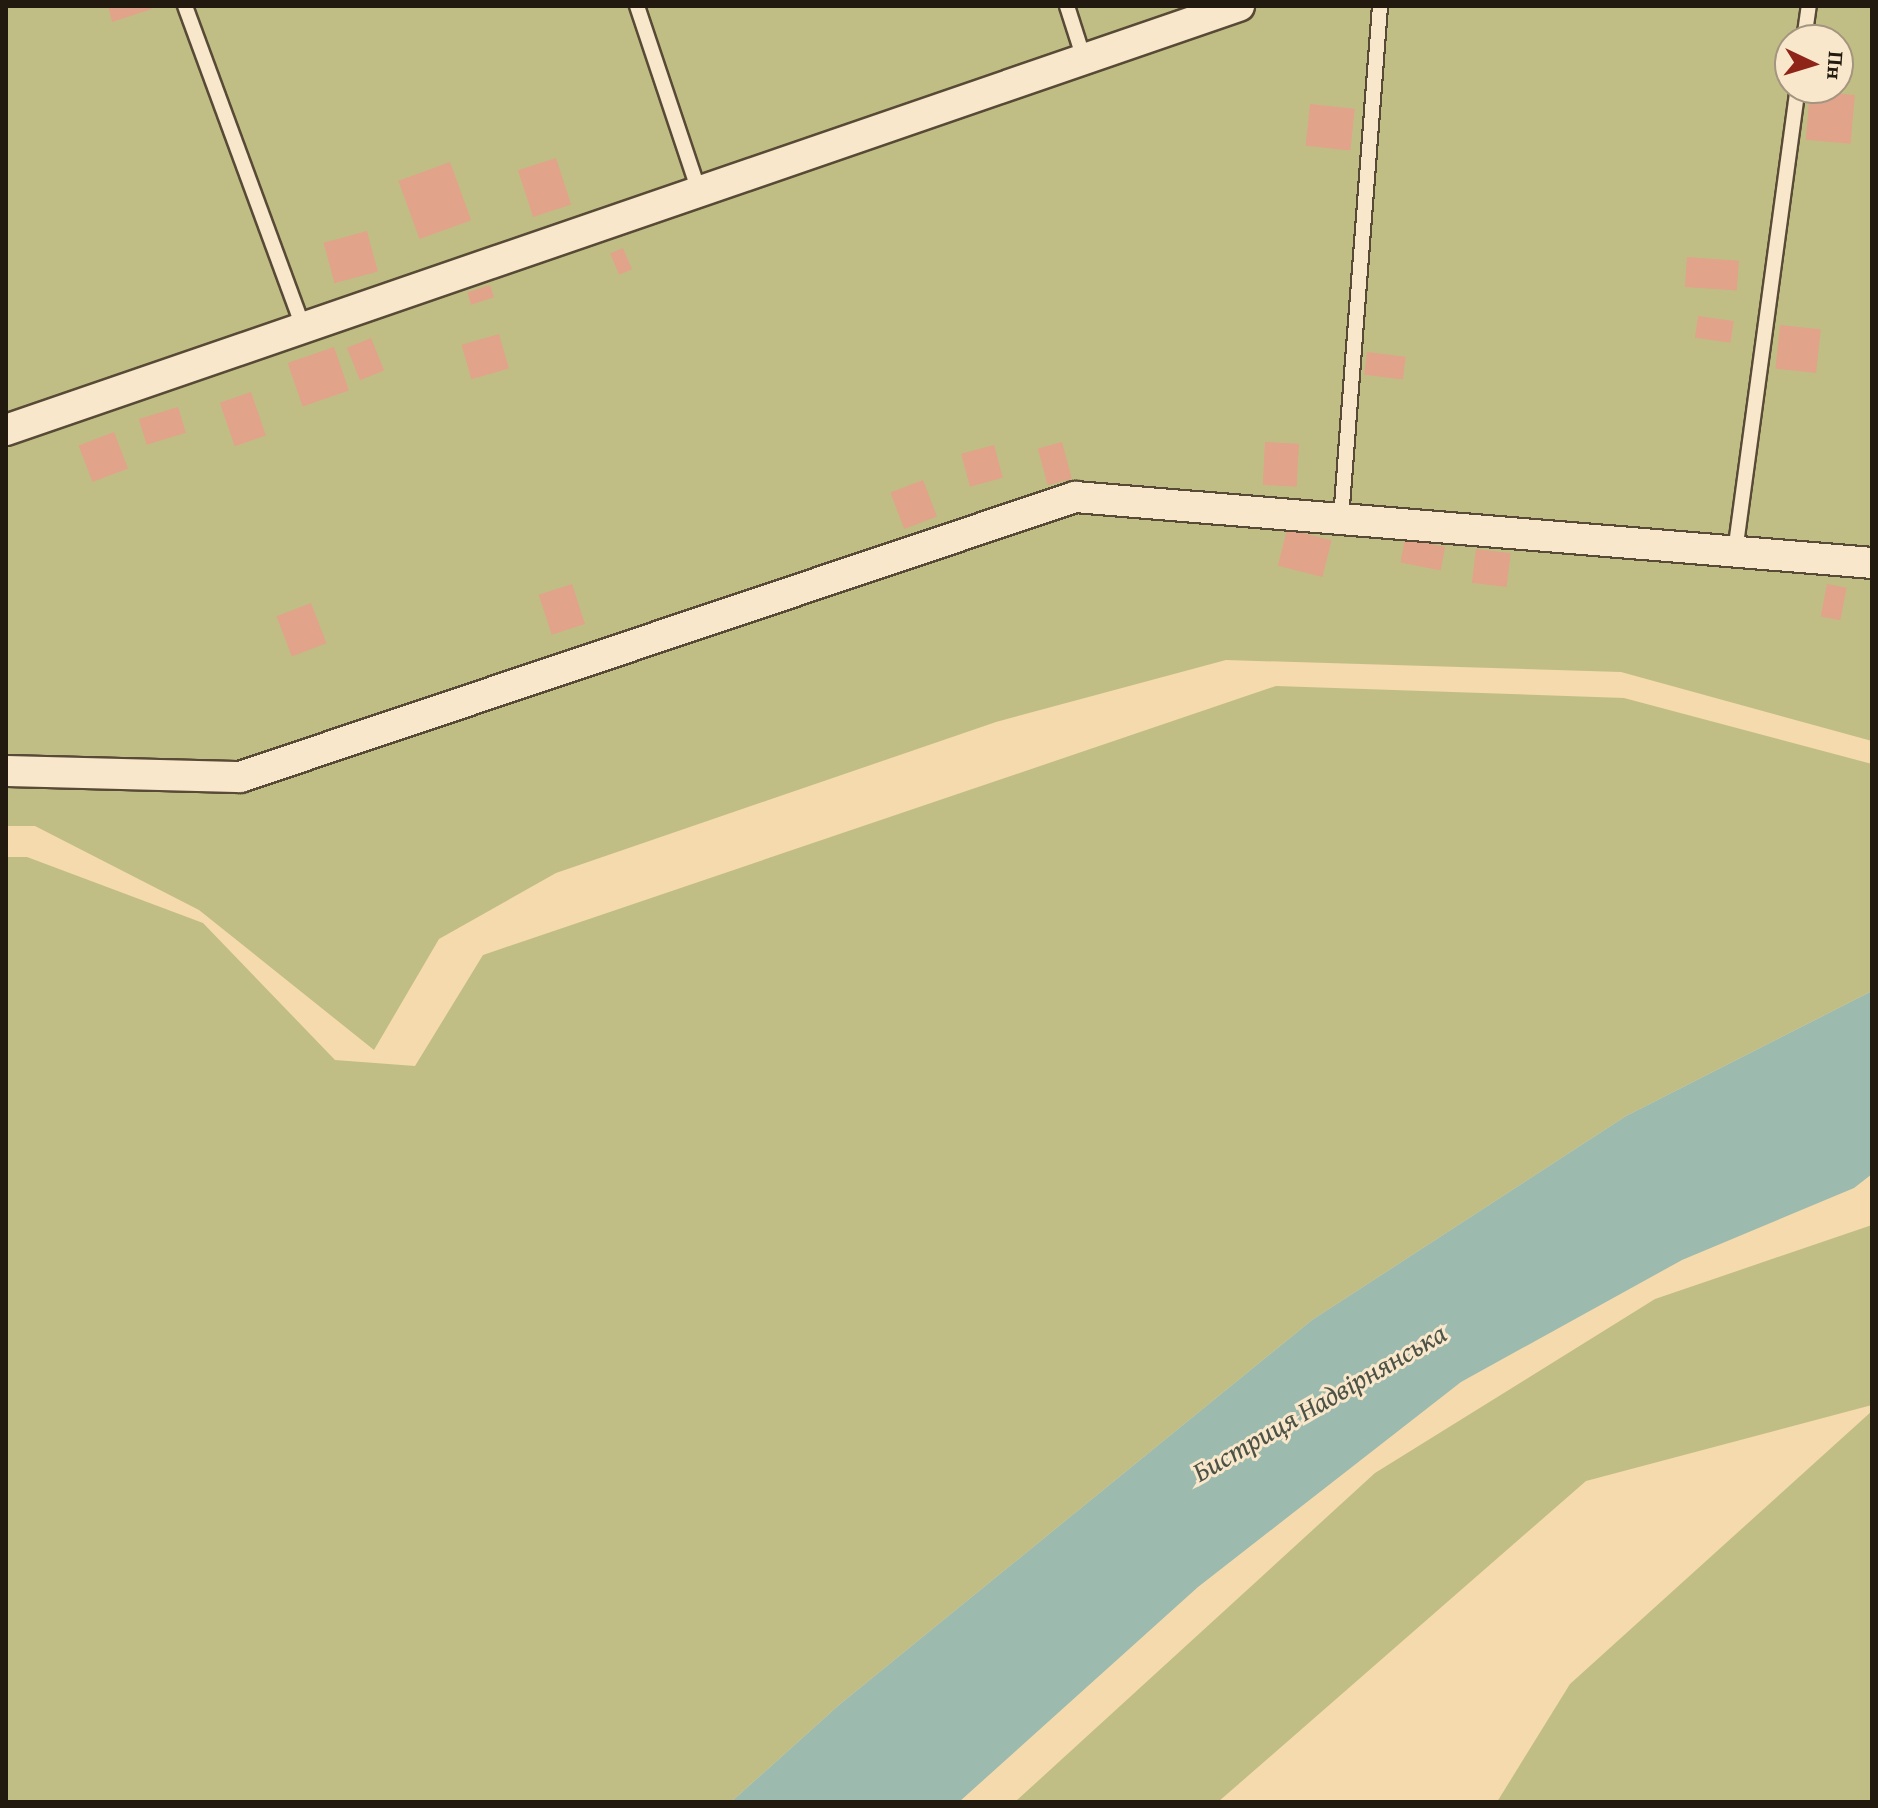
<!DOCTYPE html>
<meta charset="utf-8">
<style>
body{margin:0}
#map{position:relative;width:1878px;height:1808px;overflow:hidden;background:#f4daad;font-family:"Gentium Book Plus",serif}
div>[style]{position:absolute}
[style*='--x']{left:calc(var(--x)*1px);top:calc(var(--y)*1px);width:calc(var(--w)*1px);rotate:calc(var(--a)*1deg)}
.green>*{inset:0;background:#c1be85}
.water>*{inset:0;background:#9cbaad}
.building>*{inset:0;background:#e1a389;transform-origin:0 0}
.roads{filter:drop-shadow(2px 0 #574a36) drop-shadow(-2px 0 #574a36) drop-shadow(0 2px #574a36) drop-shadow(0 -2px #574a36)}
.service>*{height:14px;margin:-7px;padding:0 7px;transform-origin:7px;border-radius:7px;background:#f8e7ca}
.minor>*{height:30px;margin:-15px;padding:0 15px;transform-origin:15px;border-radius:15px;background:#f8e7ca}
span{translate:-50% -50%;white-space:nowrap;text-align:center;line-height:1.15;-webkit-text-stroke:6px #f8e7ca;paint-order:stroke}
.water-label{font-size:28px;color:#4d5246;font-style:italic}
.frame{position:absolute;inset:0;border:8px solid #231a0f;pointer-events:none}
.north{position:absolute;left:1774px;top:24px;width:80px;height:80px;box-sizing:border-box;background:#f8e7ca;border:2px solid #a3957f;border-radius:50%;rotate:94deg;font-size:22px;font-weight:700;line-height:32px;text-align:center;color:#231a0f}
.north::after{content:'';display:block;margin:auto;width:28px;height:36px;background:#8f2418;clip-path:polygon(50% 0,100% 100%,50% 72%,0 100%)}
</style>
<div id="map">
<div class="green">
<div style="clip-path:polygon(evenodd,6px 6px,1872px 6px,1872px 741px,1621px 672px,1226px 660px,996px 722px,556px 873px,439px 939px,374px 1050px,199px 910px,35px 826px,6px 826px,6px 6px,1790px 40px,1838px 40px,1838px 88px,1790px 88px,1790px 40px)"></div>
<div style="clip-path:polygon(1276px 686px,1624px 698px,1872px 764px,1872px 991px,1626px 1116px,1312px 1320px,839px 1705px,731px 1802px,6px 1802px,6px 857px,27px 857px,203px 923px,335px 1060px,415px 1066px,483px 955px)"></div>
<div style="clip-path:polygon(1872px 1225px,1872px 1405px,1586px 1481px,1218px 1802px,1015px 1802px,1375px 1473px,1655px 1299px)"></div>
<div style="clip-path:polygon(1872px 1411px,1872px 1802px,1497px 1802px,1570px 1684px)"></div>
</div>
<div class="water">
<div style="clip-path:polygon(1872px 991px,1872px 1174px,1854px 1188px,1682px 1260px,1461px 1382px,1198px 1587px,959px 1802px,731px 1802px,839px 1705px,1312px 1320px,1626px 1116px)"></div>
</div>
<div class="building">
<div style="clip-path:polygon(108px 6px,151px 6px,152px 9px,112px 22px)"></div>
<div style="left:1810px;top:91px;width:45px;height:49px;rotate:5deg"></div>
<div style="left:1310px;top:104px;width:45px;height:42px;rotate:6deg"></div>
<div style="left:556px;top:158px;width:49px;height:40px;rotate:72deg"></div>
<div style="left:450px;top:162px;width:62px;height:55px;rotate:70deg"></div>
<div style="left:367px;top:231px;width:42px;height:45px;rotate:75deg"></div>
<div style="left:623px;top:248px;width:23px;height:14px;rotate:67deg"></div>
<div style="left:1687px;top:257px;width:52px;height:30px;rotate:4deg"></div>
<div style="left:490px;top:285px;width:13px;height:24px;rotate:72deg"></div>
<div style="left:1698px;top:316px;width:36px;height:22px;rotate:8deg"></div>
<div style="left:1780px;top:325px;width:41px;height:44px;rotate:6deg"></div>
<div style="left:499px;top:334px;width:36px;height:39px;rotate:74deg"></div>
<div style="left:371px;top:338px;width:35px;height:26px;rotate:68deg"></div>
<div style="left:334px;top:347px;width:46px;height:49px;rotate:71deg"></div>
<div style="left:1367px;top:352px;width:39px;height:23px;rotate:7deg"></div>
<div style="left:251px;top:392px;width:46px;height:33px;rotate:71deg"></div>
<div style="left:178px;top:407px;width:27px;height:41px;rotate:73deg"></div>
<div style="left:114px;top:432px;width:39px;height:38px;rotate:69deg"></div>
<div style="left:1062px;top:442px;width:38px;height:25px;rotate:75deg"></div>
<div style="left:1265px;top:442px;width:34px;height:43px;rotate:3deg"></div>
<div style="left:994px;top:445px;width:34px;height:34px;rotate:75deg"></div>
<div style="left:923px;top:480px;width:39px;height:35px;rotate:69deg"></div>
<div style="left:1287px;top:529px;width:46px;height:38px;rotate:14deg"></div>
<div style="left:1405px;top:539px;width:41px;height:24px;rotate:11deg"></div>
<div style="left:1476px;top:549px;width:35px;height:34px;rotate:7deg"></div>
<div style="left:572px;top:584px;width:42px;height:35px;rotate:72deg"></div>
<div style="left:1827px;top:584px;width:20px;height:33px;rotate:11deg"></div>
<div style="left:311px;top:603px;width:43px;height:37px;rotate:69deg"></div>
</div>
<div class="roads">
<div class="service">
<div style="--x:185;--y:6;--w:342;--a:69.8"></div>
<div style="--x:637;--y:6;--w:195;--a:71.5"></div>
<div style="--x:1067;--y:6;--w:56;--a:72.2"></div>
<div style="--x:1804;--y:40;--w:34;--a:-82"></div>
<div style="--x:1341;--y:519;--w:514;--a:-85.65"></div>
<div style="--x:1735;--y:552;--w:468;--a:-82.3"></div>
</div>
<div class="minor">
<div style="--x:6;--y:430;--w:1304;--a:-18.98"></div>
<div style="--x:6;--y:771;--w:234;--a:1.5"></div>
<div style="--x:240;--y:777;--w:881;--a:-18.54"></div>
<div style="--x:1075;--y:497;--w:800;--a:4.73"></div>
</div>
</div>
<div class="water-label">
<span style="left:1319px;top:1402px;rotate:-30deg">Бистриця Надвірнянська</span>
</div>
<div class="frame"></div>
<div class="north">Пн</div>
</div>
